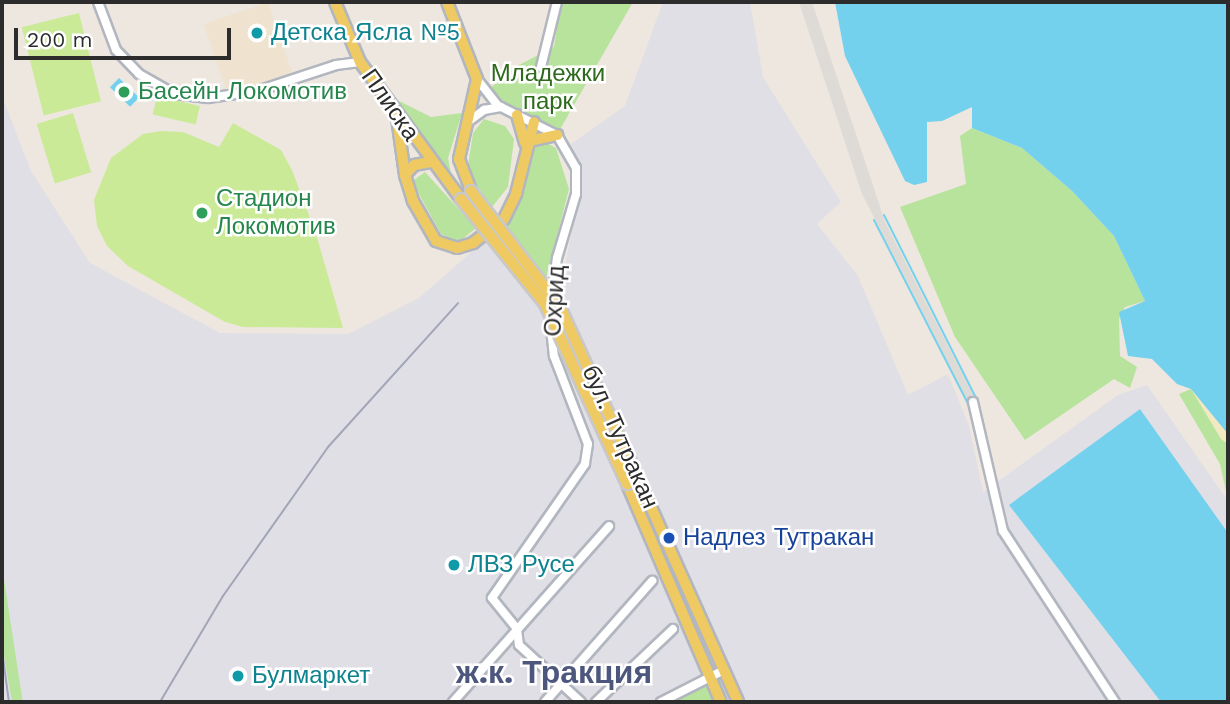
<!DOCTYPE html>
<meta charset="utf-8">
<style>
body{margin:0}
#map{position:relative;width:1230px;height:704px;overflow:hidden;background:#eee7df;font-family:"Work Sans",sans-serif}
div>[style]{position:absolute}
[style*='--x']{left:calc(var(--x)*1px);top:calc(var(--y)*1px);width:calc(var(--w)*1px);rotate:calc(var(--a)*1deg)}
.industrial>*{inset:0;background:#e1dfe6}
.education>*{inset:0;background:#efe3cf;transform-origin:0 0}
.green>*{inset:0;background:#b7e39c}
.sand>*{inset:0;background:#f2e9c3}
.pitch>*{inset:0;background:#caea98;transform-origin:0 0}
.plaza>*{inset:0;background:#dedad6}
.water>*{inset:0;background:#74d1ee;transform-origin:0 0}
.stream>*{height:2px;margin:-1px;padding:0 1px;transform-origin:1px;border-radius:1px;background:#74d1ee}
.roads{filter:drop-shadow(2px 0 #b2b6bf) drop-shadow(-2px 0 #b2b6bf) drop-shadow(0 2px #b2b6bf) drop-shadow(0 -2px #b2b6bf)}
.minor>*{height:8px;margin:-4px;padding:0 4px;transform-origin:4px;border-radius:4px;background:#fff}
.major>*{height:10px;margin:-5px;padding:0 5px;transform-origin:5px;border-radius:5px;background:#efca62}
.rail>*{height:2px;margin:-1px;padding:0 1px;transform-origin:1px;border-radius:1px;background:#a1a5b6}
.bridges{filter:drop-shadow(2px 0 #c8c8c8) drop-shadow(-2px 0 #c8c8c8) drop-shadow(0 2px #c8c8c8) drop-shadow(0 -2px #c8c8c8)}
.major-bridge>*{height:10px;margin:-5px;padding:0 5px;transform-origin:5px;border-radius:5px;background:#efca62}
.dots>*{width:19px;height:19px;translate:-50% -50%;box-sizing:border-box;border:4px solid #fff;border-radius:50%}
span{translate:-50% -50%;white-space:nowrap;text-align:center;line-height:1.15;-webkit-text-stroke:5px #fff;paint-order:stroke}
.culture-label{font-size:24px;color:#0d838f}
.left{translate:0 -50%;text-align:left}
.park-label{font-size:24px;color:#2e6a1c}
.leisure-label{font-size:24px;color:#27864d}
.street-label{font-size:24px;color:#2c2c2c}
.transit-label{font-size:24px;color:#164399}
.district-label{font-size:32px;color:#4d577d;font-weight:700}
.frame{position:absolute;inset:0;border:4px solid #2c2c2c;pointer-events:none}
.scale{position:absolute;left:14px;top:28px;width:217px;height:32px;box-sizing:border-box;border:4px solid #2c2c2c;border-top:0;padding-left:9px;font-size:21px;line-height:24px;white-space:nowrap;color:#2c2c2c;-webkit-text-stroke:5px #fff;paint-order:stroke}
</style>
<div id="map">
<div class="industrial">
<div style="clip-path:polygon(663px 2px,750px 2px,763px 77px,841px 202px,817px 224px,858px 276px,908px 395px,948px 374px,969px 426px,983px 492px,1118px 395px,1147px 385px,1228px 501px,1228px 533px,1140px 409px,1009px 505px,1161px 702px,2px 702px,2px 96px,31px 171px,90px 263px,220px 333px,348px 334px,419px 298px,501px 226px,557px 304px,582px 183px,571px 144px,625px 106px)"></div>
</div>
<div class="education">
<div style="left:268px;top:2px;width:75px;height:68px;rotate:71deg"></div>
</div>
<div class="green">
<div style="clip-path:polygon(561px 2px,633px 2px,559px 131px,485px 92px,517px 66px,554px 47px)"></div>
<div style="clip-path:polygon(393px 98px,431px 117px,462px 113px,448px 158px,452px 179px)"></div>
<div style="clip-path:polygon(484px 119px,505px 126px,514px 139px,508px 187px,492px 207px,467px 172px,473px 133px)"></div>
<div style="clip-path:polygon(972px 128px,1022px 148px,1072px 191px,1114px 236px,1145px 301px,1125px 307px,1119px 319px,1120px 356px,1137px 367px,1130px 388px,1114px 379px,1025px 440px,955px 337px,900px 207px,966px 184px,960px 136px)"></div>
<div style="clip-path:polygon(545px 142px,556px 148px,569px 189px,545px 283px,503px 225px,522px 198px,530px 149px)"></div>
<div style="clip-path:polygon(425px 172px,476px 228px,459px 242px,441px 234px,415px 187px,414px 180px)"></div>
<div style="clip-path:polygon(1191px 389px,1228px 444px,1228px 500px,1220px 464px,1179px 394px)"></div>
<div style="clip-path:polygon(2px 566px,22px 697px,23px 702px,12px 702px,2px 645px)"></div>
<div style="clip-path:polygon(706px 684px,714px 702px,669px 702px,685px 693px)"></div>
</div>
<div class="sand">
<div style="clip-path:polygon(1191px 389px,1228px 434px,1228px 444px,1221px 439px)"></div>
</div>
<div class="pitch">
<div style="left:79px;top:13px;width:91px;height:59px;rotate:76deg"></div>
<div style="left:157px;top:96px;width:44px;height:19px;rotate:13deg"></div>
<div style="left:73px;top:113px;width:62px;height:38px;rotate:73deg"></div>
<div style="clip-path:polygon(233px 123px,281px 150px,292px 170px,316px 234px,343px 328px,243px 327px,225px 322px,128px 266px,107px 246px,97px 226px,94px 200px,111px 158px,143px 134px,161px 131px,183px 132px,219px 147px)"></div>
</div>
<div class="plaza">
<div style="clip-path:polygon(799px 2px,812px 2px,885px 222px,976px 401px,973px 402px,969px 404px,862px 194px)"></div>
</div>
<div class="water">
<div style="clip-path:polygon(835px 2px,1228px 2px,1228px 434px,1191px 389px,1177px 384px,1152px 359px,1128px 356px,1119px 312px,1145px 301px,1114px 236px,1072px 191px,1022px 148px,972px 128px,972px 107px,942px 121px,927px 122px,927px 182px,914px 185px,905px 181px,845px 56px)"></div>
<div style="left:119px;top:78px;width:28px;height:13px;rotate:44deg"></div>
<div style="clip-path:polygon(1140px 409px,1228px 533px,1228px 702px,1161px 702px,1009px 505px)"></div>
</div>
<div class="stream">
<div style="--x:884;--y:215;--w:207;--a:63.3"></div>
<div style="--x:874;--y:220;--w:207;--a:62.9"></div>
</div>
<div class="roads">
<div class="minor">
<div style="--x:98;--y:2;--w:51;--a:69.4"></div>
<div style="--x:116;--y:50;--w:33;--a:46"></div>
<div style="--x:139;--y:74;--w:40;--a:29.7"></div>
<div style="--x:174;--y:94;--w:34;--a:7"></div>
<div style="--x:208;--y:98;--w:49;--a:-8.1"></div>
<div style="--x:257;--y:91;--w:83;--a:-18.2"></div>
<div style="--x:336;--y:65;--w:24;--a:-7"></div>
<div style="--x:541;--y:67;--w:67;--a:-76.2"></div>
<div style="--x:477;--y:79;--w:33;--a:52"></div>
<div style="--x:497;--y:105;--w:67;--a:26.6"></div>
<div style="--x:557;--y:135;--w:38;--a:60"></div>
<div style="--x:576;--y:168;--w:26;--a:90"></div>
<div style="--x:576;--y:194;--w:67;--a:106.5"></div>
<div style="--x:557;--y:258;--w:41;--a:98.3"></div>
<div style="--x:469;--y:121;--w:19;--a:-36"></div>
<div style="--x:484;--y:110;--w:17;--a:-10"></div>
<div style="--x:550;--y:319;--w:37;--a:84"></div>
<div style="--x:554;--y:356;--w:94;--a:68.9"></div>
<div style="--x:588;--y:444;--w:20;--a:99"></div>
<div style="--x:585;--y:464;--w:163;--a:124.8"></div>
<div style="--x:492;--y:598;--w:40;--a:51"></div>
<div style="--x:517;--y:629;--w:16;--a:83"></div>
<div style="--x:519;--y:645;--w:84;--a:42.6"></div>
<div style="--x:973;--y:402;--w:132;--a:76.9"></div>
<div style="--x:1003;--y:531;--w:204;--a:56.8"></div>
<div style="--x:453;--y:702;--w:235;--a:-48.4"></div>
<div style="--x:545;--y:702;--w:162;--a:-48.5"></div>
<div style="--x:596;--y:702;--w:106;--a:-43.5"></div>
<div style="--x:661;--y:702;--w:71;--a:-26.9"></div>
</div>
<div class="major">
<div style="--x:335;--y:2;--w:65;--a:67.4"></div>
<div style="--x:360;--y:62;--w:170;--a:53.6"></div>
<div style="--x:447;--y:2;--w:83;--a:68.7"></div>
<div style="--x:477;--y:79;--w:82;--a:102.7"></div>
<div style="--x:459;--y:159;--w:34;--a:69"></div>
<div style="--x:517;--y:115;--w:29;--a:74"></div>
<div style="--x:397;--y:118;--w:58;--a:82"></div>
<div style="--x:405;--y:175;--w:27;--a:73"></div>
<div style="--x:413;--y:201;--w:46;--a:60.1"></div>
<div style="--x:436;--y:241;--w:22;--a:18"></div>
<div style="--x:457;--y:248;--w:17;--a:-17"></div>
<div style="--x:473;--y:243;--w:39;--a:-38"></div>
<div style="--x:504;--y:219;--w:28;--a:-64"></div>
<div style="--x:516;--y:194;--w:74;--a:-76"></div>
<div style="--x:529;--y:141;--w:29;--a:-12"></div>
<div style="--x:405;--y:175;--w:13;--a:-48"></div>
<div style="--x:414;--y:165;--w:17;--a:-10"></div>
<div style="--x:638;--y:478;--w:245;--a:65.9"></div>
<div style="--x:627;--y:484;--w:237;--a:66.7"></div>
</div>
</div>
<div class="rail">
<div style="--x:2;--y:651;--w:51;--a:82.2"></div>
<div style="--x:160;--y:702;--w:123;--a:-59.3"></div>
<div style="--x:223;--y:596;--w:182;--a:-54.8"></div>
<div style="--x:328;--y:447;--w:194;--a:-47.9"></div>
</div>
<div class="bridges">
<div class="major-bridge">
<div style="--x:471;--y:191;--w:146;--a:52.5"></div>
<div style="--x:560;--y:307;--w:188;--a:65.5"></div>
<div style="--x:461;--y:199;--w:134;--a:51.3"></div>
<div style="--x:545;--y:304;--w:198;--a:65.5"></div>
</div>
</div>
<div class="dots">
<div style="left:257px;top:33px;background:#0f9aa8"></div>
<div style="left:124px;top:92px;background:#2e9e5b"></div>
<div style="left:202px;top:213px;background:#2e9e5b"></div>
<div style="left:669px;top:538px;background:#1a4fb4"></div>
<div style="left:454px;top:565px;background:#0f9aa8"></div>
<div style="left:238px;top:676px;background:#0f9aa8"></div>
</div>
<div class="culture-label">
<span class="left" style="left:271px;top:33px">Детска Ясла №5</span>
<span class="left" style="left:468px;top:565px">ЛВЗ Русе</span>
<span class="left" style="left:252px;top:676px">Булмаркет</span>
</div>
<div class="park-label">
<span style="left:548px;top:88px">Младежки<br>парк</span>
</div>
<div class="leisure-label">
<span class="left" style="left:138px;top:92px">Басейн Локомотив</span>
<span class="left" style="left:216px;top:213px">Стадион<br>Локомотив</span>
</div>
<div class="street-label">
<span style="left:390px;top:105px;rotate:55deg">Плиска</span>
<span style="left:555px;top:301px;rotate:-87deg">Охрид</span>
<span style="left:620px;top:437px;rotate:66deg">бул. Тутракан</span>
</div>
<div class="transit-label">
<span class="left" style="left:683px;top:538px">Надлез Тутракан</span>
</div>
<div class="district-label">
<span style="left:554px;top:672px">ж.к. Тракция</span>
</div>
<div class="frame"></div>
<div class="scale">200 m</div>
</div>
